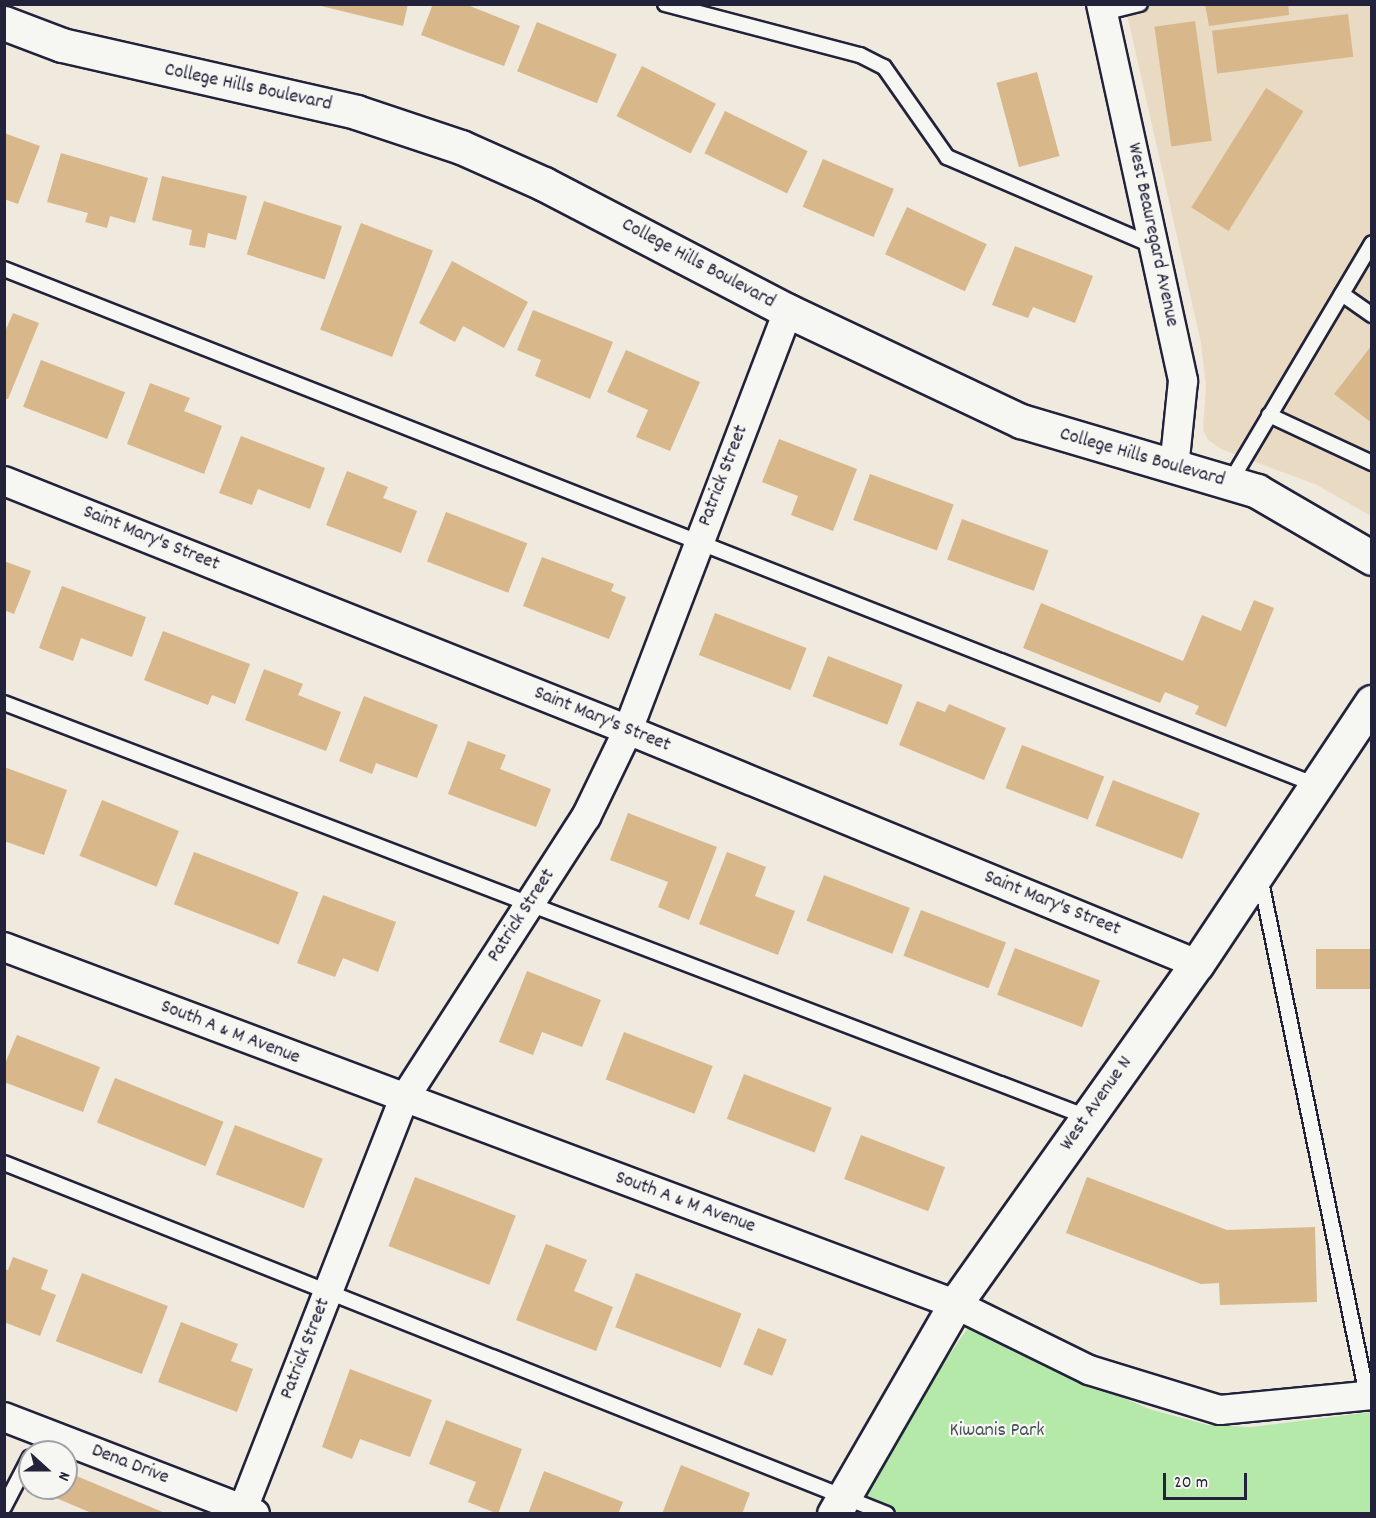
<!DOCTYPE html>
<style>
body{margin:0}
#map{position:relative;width:1376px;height:1518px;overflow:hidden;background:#f0e9dd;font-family:Dekko,sans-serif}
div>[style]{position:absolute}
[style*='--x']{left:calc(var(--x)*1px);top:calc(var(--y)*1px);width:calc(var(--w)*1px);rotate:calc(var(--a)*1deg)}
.built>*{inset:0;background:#e9dac4}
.green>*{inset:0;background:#b5e9aa}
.building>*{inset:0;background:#d8b78b;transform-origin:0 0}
.roads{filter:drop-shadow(2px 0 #22223b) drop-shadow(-2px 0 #22223b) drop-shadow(0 2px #22223b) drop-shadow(0 -2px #22223b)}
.lane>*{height:14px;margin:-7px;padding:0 7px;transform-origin:7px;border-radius:7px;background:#f6f6f2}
.street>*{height:28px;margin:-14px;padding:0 14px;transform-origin:14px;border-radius:14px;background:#f6f6f2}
.secondary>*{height:33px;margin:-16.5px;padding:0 16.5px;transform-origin:16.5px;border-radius:16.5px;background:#f6f6f2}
span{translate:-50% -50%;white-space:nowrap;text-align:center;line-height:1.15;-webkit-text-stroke:4.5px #f6f6f2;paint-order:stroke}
.street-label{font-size:20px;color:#22223b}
.park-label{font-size:20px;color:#475457}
.frame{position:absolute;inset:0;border:6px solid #22223b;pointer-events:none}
.north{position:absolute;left:18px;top:1440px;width:60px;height:60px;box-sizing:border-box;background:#f6f6f2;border:2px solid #a1a1a9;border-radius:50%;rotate:111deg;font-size:16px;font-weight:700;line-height:24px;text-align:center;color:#22223b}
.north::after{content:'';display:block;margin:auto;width:21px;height:27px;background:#22223b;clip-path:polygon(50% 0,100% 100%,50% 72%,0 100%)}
.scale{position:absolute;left:1163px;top:1473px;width:84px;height:27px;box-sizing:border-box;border:3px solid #22223b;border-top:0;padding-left:8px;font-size:18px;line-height:21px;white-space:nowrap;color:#22223b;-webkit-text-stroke:4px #f6f6f2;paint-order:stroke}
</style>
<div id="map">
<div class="built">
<div style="clip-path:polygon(1125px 5px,1371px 5px,1371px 516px,1317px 485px,1221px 449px,1208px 440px,1203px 430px,1206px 387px,1201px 343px)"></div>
</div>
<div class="green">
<div style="clip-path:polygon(967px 1329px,1149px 1409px,1208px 1425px,1251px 1427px,1371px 1412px,1371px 1513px,900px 1514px,853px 1495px)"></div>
</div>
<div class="building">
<div style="clip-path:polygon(313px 4px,408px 4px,403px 26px)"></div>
<div style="clip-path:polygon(433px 4px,465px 4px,520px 26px,504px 66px,421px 35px)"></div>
<div style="clip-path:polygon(1205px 4px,1288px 4px,1289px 15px,1209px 26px)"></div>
<div style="left:1348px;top:14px;width:43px;height:137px;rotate:83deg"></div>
<div style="left:1195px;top:21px;width:121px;height:41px;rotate:82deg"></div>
<div style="left:537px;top:22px;width:86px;height:53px;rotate:22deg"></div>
<div style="left:642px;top:66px;width:83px;height:56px;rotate:27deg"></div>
<div style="left:1037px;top:72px;width:87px;height:42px;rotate:75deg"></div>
<div style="left:1266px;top:88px;width:44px;height:141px;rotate:32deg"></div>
<div style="left:725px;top:111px;width:92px;height:47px;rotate:26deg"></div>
<div style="clip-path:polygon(4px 133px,40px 146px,18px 204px,4px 199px)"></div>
<div style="clip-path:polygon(61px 153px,148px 178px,135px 223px,110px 216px,107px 228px,85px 222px,88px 213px,47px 202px)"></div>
<div style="left:823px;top:159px;width:77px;height:52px;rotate:23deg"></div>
<div style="clip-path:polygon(162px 176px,247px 196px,236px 240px,208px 233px,205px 248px,189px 245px,192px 230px,152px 220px)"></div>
<div style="left:264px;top:201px;width:82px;height:56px;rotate:18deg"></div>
<div style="left:907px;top:207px;width:88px;height:52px;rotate:25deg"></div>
<div style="left:361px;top:223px;width:77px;height:114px;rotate:21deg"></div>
<div style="clip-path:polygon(1015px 246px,1093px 276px,1075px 323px,1033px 307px,1028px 318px,992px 305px)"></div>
<div style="clip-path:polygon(452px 261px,528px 302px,504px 348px,463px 326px,455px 342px,419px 323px)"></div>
<div style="clip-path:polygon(533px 310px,613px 342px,590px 399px,535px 376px,541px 360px,517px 350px)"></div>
<div style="clip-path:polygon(13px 313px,39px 323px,8px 399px,4px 398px,4px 334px)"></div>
<div style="clip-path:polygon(1372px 345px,1372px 423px,1334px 394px)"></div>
<div style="clip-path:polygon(626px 350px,700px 382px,670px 451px,636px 437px,648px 410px,607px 392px)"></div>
<div style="left:41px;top:360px;width:90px;height:50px;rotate:21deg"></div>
<div style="clip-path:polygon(150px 383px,190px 398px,184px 411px,222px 426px,204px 474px,127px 444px)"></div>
<div style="clip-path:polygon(241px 436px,325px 468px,310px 509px,258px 489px,252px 505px,219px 493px)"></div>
<div style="clip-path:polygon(779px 439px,857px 469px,833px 531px,791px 515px,798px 496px,762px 482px)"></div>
<div style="clip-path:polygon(347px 471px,388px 487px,383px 498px,417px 511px,401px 553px,326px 525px)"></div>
<div style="left:870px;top:474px;width:89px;height:49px;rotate:20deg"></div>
<div style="left:446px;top:512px;width:87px;height:53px;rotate:21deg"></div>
<div style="left:962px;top:519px;width:92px;height:43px;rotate:20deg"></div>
<div style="clip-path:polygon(542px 557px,614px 584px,611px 591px,626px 597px,609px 639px,523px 606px)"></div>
<div style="clip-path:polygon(4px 561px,31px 571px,14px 614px,4px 610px)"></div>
<div style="clip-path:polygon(62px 586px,146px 617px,132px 657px,81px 638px,73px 661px,39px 648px)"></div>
<div style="clip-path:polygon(1254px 600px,1274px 608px,1226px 727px,1195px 714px,1199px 706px,1165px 692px,1160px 703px,1023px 648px,1041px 603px,1183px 661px,1202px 615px,1241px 631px)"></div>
<div style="left:715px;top:613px;width:98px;height:45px;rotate:21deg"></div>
<div style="clip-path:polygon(163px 631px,250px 664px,235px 704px,212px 695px,208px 705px,144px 680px)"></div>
<div style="left:828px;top:656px;width:80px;height:43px;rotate:21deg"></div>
<div style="clip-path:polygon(264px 669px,303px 684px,298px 695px,341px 712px,326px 751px,245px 720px)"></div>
<div style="clip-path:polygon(364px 696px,438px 725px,417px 778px,376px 763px,372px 774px,339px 761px)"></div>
<div style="clip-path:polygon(917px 701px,945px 712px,949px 704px,1006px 728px,984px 780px,899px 745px)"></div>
<div style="clip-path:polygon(468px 741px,506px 755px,500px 769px,551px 789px,536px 827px,448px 794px)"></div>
<div style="left:1022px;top:745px;width:88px;height:46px;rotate:21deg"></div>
<div style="clip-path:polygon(4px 767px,67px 790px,44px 855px,4px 841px)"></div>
<div style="left:1113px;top:780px;width:93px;height:49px;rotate:21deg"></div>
<div style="left:102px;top:800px;width:83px;height:60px;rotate:22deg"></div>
<div style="clip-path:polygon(628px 813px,717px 847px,689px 920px,658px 907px,668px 882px,610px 860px)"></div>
<div style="left:194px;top:852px;width:112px;height:56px;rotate:21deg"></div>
<div style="clip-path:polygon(727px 852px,766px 867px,755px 896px,795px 911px,778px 955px,699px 924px)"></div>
<div style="left:824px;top:875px;width:92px;height:49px;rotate:21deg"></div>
<div style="clip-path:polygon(323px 895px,396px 922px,378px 972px,343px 958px,335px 977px,297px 963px)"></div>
<div style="left:921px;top:910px;width:91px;height:49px;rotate:21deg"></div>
<div style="left:1015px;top:948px;width:91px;height:50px;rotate:21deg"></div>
<div style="left:1372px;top:949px;width:40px;height:56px;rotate:90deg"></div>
<div style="clip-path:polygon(527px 971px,601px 1000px,582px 1047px,542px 1032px,533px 1055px,499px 1042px)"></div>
<div style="left:624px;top:1032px;width:95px;height:51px;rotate:21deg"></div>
<div style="clip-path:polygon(17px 1035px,100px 1067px,83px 1112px,4px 1082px,4px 1066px)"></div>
<div style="left:744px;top:1074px;width:94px;height:48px;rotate:21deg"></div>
<div style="left:115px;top:1078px;width:117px;height:48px;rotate:22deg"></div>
<div style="left:235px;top:1125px;width:94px;height:53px;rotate:21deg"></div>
<div style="left:861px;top:1135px;width:90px;height:47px;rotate:21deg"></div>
<div style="left:415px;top:1177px;width:108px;height:74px;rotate:21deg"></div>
<div style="clip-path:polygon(1087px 1177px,1227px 1230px,1315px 1227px,1317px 1302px,1220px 1305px,1219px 1283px,1201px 1284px,1066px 1233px)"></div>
<div style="clip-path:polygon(546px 1244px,587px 1260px,574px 1291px,613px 1307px,596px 1351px,516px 1320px)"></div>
<div style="clip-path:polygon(13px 1257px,48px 1270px,41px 1289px,56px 1295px,40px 1336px,4px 1322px,4px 1269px,8px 1270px)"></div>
<div style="left:82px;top:1273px;width:92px;height:73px;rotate:21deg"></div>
<div style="left:636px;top:1273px;width:113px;height:58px;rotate:21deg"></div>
<div style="clip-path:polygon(181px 1322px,238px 1344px,231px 1361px,253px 1369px,237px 1412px,158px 1382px)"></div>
<div style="left:758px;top:1328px;width:31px;height:39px;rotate:22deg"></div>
<div style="clip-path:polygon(350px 1369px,432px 1400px,410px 1457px,360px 1439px,352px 1459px,322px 1447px)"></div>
<div style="clip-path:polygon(446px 1420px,522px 1449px,498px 1514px,468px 1502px,476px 1482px,429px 1464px)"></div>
<div style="clip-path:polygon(681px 1465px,750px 1493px,742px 1514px,662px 1514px)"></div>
<div style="clip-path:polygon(544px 1471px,623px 1502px,618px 1514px,528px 1514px)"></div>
<div style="clip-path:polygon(67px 1472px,165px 1513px,165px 1514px,94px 1514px,56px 1498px,60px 1488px,66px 1488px)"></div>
</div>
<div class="roads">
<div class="lane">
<div style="--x:665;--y:4;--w:202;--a:14.7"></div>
<div style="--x:860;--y:55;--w:27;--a:27"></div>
<div style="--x:884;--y:67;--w:110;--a:55"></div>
<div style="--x:947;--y:157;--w:225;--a:23.3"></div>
<div style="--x:1103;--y:13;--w:38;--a:-14"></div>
<div style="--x:4;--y:269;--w:1410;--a:21.47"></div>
<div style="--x:1342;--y:294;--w:37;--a:35"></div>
<div style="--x:1269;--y:415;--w:114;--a:25"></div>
<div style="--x:1229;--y:484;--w:280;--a:-59.3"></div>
<div style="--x:4;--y:703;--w:1159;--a:20.92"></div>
<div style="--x:1260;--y:877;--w:529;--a:78.33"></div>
<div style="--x:4;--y:1163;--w:950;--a:21.68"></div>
<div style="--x:4;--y:1507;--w:56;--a:-62.5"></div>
</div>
<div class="street">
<div style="--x:1101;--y:4;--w:386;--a:77.7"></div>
<div style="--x:1183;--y:381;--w:87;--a:95.9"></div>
<div style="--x:4;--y:481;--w:672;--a:21.75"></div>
<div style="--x:628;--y:730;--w:615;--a:22.35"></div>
<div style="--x:4;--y:947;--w:1016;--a:20.58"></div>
<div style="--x:955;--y:1304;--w:149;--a:26.2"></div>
<div style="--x:1089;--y:1370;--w:137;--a:17"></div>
<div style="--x:1220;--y:1410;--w:153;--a:-5.6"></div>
<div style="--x:4;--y:1417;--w:269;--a:21.1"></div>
<div style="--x:241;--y:1514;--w:446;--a:-68.6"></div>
<div style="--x:404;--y:1099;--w:336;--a:-57.2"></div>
<div style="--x:586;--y:817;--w:97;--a:-64.2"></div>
<div style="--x:628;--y:730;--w:449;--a:-69.1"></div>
</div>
<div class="secondary">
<div style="--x:4;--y:23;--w:62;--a:20.8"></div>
<div style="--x:62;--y:45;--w:302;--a:12.8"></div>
<div style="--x:356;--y:112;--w:111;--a:18.4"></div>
<div style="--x:461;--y:147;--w:91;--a:24"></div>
<div style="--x:544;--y:184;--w:275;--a:27.5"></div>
<div style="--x:788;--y:311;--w:258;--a:25.3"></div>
<div style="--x:1021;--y:421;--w:246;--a:16.5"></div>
<div style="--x:1257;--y:491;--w:133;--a:30.2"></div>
<div style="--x:834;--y:1514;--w:242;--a:-60"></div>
<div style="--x:955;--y:1304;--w:417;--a:-54.6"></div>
<div style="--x:1197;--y:964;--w:315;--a:-56.3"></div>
</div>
</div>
<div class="street-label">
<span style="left:248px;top:88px;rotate:12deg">College Hills Boulevard</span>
<span style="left:1152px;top:235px;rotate:78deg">West Beauregard Avenue</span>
<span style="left:698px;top:264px;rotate:28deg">College Hills Boulevard</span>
<span style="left:1142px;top:458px;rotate:16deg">College Hills Boulevard</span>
<span style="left:724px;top:476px;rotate:-69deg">Patrick Street</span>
<span style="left:151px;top:539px;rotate:22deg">Saint Mary's Street</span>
<span style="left:602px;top:720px;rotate:22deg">Saint Mary's Street</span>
<span style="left:1052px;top:904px;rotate:22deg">Saint Mary's Street</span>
<span style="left:522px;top:916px;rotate:-57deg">Patrick Street</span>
<span style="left:230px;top:1033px;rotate:21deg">South A &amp; M Avenue</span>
<span style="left:1097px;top:1104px;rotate:-55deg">West Avenue N</span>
<span style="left:685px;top:1203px;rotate:20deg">South A &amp; M Avenue</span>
<span style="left:306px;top:1349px;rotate:-69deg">Patrick Street</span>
<span style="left:130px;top:1465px;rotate:21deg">Dena Drive</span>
</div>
<div class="park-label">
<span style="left:997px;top:1431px">Kiwanis Park</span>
</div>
<div class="frame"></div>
<div class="north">N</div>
<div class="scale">20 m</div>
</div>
